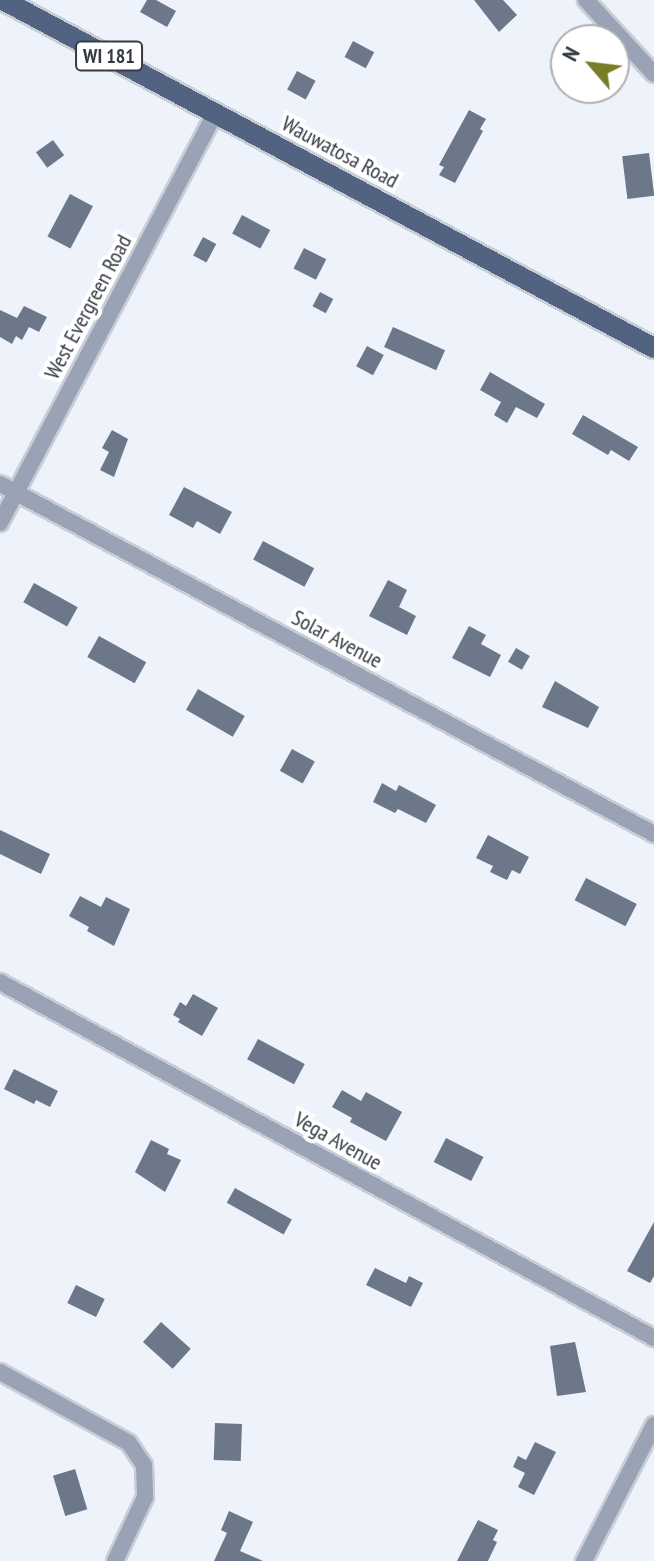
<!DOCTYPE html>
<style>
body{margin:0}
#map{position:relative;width:654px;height:1561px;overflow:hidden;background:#edf2fb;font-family:"PT Sans Narrow",sans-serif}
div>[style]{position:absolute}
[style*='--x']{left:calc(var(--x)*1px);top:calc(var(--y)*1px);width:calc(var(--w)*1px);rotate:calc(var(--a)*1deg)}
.building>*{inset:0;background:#6c778a;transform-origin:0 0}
.roads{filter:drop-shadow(2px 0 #c8cdd6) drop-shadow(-2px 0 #c8cdd6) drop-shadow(0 2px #c8cdd6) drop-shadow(0 -2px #c8cdd6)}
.minor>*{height:16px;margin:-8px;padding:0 8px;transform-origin:8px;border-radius:8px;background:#99a3b5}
.primary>*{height:20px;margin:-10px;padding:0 10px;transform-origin:10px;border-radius:10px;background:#526281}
span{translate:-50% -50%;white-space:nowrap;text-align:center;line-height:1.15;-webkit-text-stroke:8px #fff;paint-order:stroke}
.shield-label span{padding:2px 6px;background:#fff;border:2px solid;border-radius:6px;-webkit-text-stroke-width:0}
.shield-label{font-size:20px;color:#353a42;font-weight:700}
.street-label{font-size:22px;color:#353a42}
.north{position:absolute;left:550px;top:24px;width:80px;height:80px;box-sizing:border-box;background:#fff;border:2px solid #aeb0b3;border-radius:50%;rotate:298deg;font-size:22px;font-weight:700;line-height:32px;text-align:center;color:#353a42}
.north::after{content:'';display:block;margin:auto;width:28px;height:36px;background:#797d27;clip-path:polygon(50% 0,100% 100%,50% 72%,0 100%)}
</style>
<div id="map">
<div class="building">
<div style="clip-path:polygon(147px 0,156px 0,176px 11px,167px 27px,140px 12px)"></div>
<div style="clip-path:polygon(474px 0,503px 0,517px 15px,499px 32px)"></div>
<div style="left:353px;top:41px;width:24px;height:18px;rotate:28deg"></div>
<div style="left:297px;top:71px;width:21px;height:21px;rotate:28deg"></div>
<div style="clip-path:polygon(469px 110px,486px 119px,480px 129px,483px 131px,455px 183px,439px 175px,444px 167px,439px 165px)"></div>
<div style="left:53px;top:140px;width:19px;height:21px;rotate:54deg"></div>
<div style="left:649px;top:153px;width:43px;height:27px;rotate:83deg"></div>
<div style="left:70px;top:194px;width:26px;height:48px;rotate:28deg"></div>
<div style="left:242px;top:215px;width:32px;height:21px;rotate:28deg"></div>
<div style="left:203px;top:237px;width:15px;height:21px;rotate:28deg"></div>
<div style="left:304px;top:248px;width:25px;height:23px;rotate:27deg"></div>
<div style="left:320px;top:292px;width:15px;height:16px;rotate:28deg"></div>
<div style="clip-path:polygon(24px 306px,47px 317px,39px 332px,29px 327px,22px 340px,16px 336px,12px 344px,0 337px,0 310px,17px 318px)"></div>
<div style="left:393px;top:327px;width:57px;height:22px;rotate:24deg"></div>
<div style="left:367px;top:346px;width:19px;height:23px;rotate:28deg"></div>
<div style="clip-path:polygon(490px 372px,545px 404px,537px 418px,516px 407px,507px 423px,494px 415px,501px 402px,480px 390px)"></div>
<div style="clip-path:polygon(583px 415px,638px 447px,629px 461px,611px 450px,608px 455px,572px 434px)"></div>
<div style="clip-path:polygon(112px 430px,128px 439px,114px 477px,100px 470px,109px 452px,102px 448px)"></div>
<div style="clip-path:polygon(184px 487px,232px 512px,220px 534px,197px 521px,193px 528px,169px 515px)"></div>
<div style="left:263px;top:541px;width:58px;height:21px;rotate:28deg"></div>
<div style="clip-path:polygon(388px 580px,407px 590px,399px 607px,416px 616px,407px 635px,369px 616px)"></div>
<div style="left:34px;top:583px;width:50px;height:22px;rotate:29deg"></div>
<div style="clip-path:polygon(469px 626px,486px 635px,481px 644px,501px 655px,490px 677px,452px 658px)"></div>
<div style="left:99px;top:636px;width:54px;height:24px;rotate:29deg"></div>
<div style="left:516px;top:648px;width:16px;height:16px;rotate:30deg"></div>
<div style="clip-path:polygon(555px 681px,599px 707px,588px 728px,542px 707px)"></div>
<div style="left:198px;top:689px;width:54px;height:24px;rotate:30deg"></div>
<div style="left:292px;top:749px;width:26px;height:25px;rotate:29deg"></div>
<div style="clip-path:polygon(382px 783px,396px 791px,399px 785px,436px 805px,426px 823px,398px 809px,395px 813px,373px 802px)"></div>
<div style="clip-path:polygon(0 830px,50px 854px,41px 874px,0 854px)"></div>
<div style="clip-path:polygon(488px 835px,529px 857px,520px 874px,512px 870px,507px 880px,490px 872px,493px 866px,476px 858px)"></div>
<div style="left:586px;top:878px;width:57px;height:25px;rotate:27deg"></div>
<div style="clip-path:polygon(80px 896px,101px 907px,106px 897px,130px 909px,114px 946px,87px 931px,89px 927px,69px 916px)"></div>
<div style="clip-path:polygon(193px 994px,218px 1008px,202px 1036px,178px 1022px,180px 1019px,173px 1015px,180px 1002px,186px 1006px)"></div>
<div style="left:258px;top:1039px;width:53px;height:23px;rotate:28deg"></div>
<div style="clip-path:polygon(14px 1069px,58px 1091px,50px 1107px,36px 1100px,34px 1104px,4px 1089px)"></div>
<div style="clip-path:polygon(342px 1090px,361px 1101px,366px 1092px,402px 1112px,386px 1141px,350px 1122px,352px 1118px,332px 1107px)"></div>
<div style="left:446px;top:1138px;width:42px;height:27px;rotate:27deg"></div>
<div style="clip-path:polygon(151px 1140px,169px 1149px,167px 1154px,181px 1160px,165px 1192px,135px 1172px)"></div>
<div style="left:235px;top:1188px;width:65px;height:17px;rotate:29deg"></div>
<div style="clip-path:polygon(654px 1222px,654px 1276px,650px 1283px,627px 1271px)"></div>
<div style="clip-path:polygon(375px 1268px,406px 1283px,409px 1276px,423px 1283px,411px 1307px,366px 1285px)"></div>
<div style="left:76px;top:1285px;width:32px;height:20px;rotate:26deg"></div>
<div style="left:161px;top:1322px;width:40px;height:27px;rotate:42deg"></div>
<div style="clip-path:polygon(575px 1342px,586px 1392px,557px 1396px,550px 1346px)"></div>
<div style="left:215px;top:1423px;width:27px;height:37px;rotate:2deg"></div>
<div style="clip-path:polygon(535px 1442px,556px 1452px,534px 1495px,518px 1487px,525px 1473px,513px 1467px,518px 1456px,526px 1460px)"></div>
<div style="left:75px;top:1469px;width:42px;height:23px;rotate:73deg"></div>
<div style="clip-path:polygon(229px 1511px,253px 1522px,240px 1551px,263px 1561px,214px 1561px,227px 1533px,221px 1530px)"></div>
<div style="clip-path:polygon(478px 1520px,498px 1530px,493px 1540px,497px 1542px,488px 1561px,457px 1561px)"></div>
</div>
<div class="roads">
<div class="minor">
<div style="--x:586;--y:0;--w:100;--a:47.4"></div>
<div style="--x:0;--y:484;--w:742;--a:28.15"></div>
<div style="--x:0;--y:523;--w:464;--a:-62.3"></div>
<div style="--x:0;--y:982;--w:745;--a:28.56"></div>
<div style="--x:0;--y:1372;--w:147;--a:28.8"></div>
<div style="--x:129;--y:1443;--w:27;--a:56"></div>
<div style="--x:144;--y:1465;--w:32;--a:88"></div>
<div style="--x:145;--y:1497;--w:71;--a:115.1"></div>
<div style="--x:584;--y:1561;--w:153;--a:-62.8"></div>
</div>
<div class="primary">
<div style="--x:3;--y:0;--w:738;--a:28.13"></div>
</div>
</div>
<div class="shield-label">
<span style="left:109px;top:56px">WI 181</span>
</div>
<div class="street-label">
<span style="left:340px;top:152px;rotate:28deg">Wauwatosa Road</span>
<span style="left:88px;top:307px;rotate:-62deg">West Evergreen Road</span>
<span style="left:337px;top:639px;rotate:28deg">Solar Avenue</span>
<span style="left:338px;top:1141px;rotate:29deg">Vega Avenue</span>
</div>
<div class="north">N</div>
</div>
